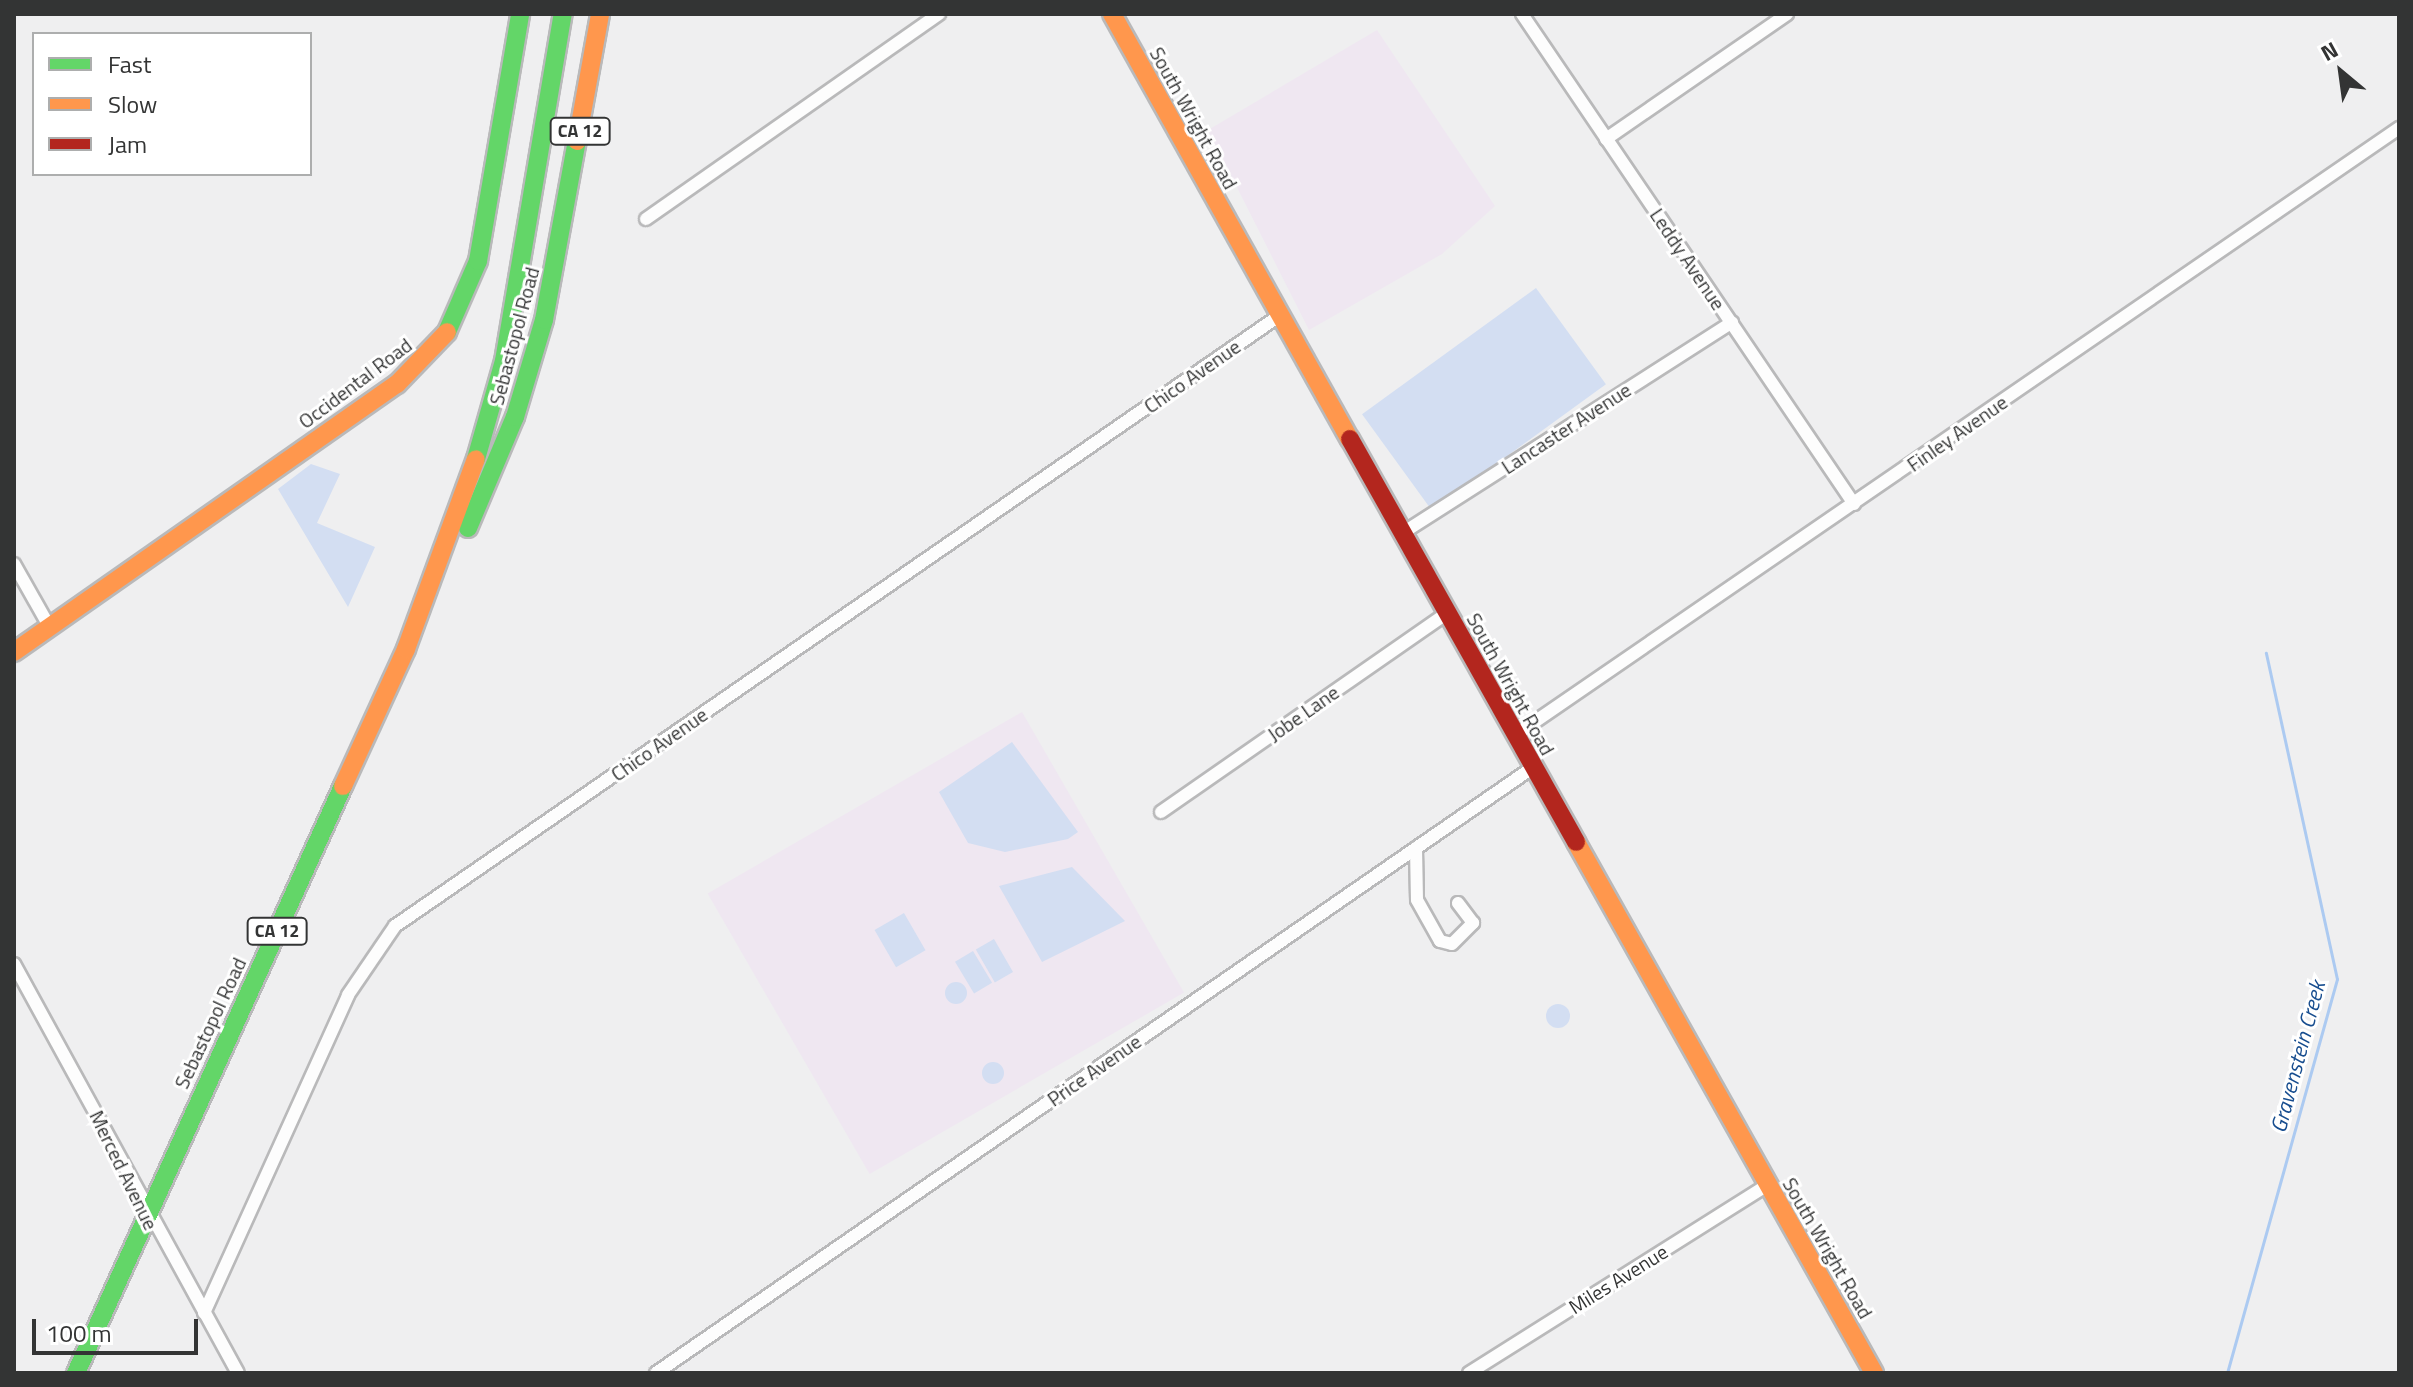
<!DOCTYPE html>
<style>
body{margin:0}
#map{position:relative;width:2413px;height:1387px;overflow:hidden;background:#efeff0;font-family:"Titillium Web",sans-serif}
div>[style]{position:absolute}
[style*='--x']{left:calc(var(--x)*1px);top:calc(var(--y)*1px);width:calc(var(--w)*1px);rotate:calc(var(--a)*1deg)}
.education>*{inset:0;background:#efe7f1;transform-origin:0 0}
.green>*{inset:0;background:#d3def2;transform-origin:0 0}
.round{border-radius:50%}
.stream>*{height:3px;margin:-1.5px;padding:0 1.5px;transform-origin:1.5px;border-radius:1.5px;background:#accaf1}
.roads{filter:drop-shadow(2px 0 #b9b9ba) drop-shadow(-2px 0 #b9b9ba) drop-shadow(0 2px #b9b9ba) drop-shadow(0 -2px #b9b9ba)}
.street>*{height:12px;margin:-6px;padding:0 6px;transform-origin:6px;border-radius:6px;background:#fdfdfd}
.fast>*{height:18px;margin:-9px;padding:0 9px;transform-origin:9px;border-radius:9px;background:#63d668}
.slow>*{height:18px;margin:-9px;padding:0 9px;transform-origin:9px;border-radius:9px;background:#ff974d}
.jam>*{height:18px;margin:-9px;padding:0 9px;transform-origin:9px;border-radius:9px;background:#b3261e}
span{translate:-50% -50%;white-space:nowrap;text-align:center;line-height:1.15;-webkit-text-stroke:6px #fff;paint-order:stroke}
.shield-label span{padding:2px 6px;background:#fff;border:2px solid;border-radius:6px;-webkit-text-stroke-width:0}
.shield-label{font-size:18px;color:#333434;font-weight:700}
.street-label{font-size:20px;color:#333434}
.water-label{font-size:22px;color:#174d8f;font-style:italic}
.frame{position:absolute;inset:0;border:16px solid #333434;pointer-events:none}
.legend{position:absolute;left:32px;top:32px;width:280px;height:144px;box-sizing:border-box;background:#fff;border:2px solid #adaeae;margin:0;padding:10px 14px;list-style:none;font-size:24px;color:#333434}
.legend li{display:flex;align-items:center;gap:16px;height:40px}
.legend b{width:40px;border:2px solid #adaeae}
.north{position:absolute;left:2301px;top:32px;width:80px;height:80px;-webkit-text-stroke:6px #fff;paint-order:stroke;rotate:331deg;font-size:22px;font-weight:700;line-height:32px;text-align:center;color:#333434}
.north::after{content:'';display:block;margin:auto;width:28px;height:36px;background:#333434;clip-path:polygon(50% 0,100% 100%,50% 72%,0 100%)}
.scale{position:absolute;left:32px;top:1319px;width:166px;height:36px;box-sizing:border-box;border:4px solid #333434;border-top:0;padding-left:10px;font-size:24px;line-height:28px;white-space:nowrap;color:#333434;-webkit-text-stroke:6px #fff;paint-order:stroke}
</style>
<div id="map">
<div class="education">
<div style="clip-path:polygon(1377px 30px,1495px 206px,1442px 254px,1309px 330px,1208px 130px)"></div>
<div style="left:1022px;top:712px;width:324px;height:363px;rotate:60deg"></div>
</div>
<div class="green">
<div style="left:1536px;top:288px;width:119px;height:215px;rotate:54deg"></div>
<div style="clip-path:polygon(311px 464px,340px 474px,317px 523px,375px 547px,348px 607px,278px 489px)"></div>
<div style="clip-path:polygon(1012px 742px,1078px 832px,1068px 839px,1005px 852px,968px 843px,939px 792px)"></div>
<div style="clip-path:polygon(1072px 867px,1125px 921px,1042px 962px,999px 886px)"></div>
<div style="left:904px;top:913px;width:43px;height:34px;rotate:60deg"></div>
<div style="left:994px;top:939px;width:38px;height:21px;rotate:60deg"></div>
<div style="left:973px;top:951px;width:37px;height:21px;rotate:59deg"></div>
<div class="round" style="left:945px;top:982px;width:22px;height:22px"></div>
<div class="round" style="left:1546px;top:1004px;width:24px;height:24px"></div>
<div class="round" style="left:982px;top:1062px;width:22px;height:22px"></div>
</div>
<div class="stream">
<div style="--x:2227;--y:1373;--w:409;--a:-74.4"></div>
<div style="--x:2337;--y:979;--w:334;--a:-102.3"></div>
</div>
<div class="roads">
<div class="street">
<div style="--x:1522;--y:14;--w:592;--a:55.88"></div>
<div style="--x:1606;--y:139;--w:220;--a:-34.6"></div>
<div style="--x:646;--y:219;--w:358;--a:-35"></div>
<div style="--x:1401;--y:534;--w:393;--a:-32.6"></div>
<div style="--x:14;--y:564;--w:69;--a:60.5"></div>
<div style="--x:1514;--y:736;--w:1074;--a:-34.49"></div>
<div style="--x:1161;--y:812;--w:347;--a:-34.8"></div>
<div style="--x:1416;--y:848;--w:52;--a:88.9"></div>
<div style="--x:1417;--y:900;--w:47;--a:60.7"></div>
<div style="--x:1440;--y:941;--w:12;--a:14"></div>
<div style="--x:1452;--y:944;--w:30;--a:-45"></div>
<div style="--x:1473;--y:923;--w:25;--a:-127"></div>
<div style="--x:14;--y:964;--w:466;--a:61.3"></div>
<div style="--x:204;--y:1313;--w:349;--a:-65.6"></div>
<div style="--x:348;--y:995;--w:83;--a:-55.7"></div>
<div style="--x:395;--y:926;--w:1074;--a:-34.61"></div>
<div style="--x:656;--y:1373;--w:1065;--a:-34.63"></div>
<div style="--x:1469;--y:1373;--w:352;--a:-32.2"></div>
</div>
<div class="fast">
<div style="--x:447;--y:332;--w:77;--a:-66.4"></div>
<div style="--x:478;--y:261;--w:251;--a:-80.3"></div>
<div style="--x:476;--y:459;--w:102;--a:-74.1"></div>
<div style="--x:504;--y:361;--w:352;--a:-80.4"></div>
<div style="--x:468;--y:528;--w:121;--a:-67.1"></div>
<div style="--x:515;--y:417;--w:101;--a:-73.4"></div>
<div style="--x:544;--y:320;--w:182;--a:-79.6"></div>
<div style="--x:76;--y:1373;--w:645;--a:-65.54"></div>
</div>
<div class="slow">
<div style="--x:1112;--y:14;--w:487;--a:60.8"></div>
<div style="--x:577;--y:141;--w:129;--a:-79.7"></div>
<div style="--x:14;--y:652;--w:467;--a:-35"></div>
<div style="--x:397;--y:384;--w:72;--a:-46.1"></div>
<div style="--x:343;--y:786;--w:151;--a:-65.3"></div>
<div style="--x:406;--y:649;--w:202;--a:-69.8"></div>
<div style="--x:1576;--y:842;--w:609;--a:60.7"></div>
</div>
<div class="jam">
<div style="--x:1350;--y:439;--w:462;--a:60.7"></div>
</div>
</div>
<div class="shield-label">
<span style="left:580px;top:131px">CA 12</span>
<span style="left:277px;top:931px">CA 12</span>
</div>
<div class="street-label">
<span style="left:1194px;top:118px;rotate:61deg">South Wright Road</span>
<span style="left:1688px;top:259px;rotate:56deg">Leddy Avenue</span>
<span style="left:514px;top:336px;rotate:-75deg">Sebastopol Road</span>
<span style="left:1192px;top:376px;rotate:-35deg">Chico Avenue</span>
<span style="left:355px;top:383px;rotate:-37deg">Occidental Road</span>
<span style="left:1566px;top:428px;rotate:-33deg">Lancaster Avenue</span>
<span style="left:1957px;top:433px;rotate:-35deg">Finley Avenue</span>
<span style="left:1511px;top:684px;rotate:61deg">South Wright Road</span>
<span style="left:1303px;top:713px;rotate:-35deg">Jobe Lane</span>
<span style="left:659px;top:744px;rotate:-35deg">Chico Avenue</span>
<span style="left:210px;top:1023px;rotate:-65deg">Sebastopol Road</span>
<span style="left:1094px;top:1070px;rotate:-35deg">Price Avenue</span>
<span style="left:124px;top:1170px;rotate:64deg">Merced Avenue</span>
<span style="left:1828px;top:1248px;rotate:60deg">South Wright Road</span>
<span style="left:1618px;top:1279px;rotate:-32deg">Miles Avenue</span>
</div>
<div class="water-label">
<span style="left:2298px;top:1057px;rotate:-75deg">Gravenstein Creek</span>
</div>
<div class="frame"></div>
<ul class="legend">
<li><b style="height:10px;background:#63d668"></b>Fast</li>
<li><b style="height:10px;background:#ff974d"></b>Slow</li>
<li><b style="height:10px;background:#b3261e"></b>Jam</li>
</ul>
<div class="north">N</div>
<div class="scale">100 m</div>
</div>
